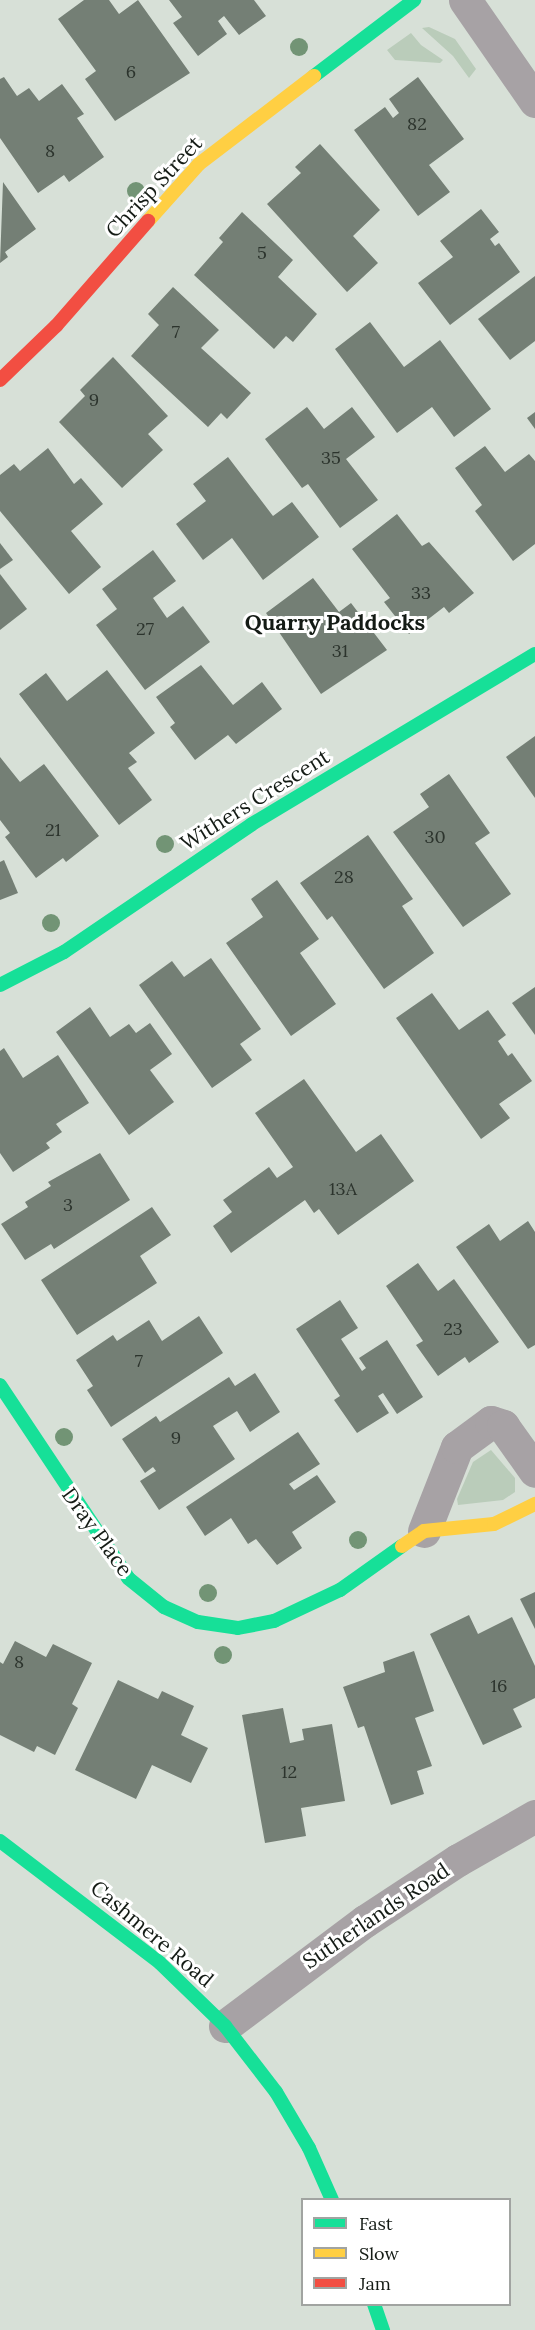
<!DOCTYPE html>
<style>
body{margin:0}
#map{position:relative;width:535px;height:2330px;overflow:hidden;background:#d7e0d7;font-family:Lora,serif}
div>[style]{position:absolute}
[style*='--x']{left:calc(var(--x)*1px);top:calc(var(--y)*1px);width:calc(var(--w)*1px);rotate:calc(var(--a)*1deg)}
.green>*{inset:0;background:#baccba}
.building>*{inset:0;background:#747f75}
.street>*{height:33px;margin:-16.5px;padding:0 16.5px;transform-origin:16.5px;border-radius:16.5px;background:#a7a2a5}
.fast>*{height:14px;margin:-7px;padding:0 7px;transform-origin:7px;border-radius:7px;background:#16e098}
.slow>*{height:14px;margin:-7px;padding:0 7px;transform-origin:7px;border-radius:7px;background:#ffcf43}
.jam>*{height:14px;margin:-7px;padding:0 7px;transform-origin:7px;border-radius:7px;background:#f24e42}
.trees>*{width:18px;height:18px;margin:-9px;border-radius:50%;background:#729475}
span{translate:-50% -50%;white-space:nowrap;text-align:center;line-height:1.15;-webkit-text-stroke:6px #fff;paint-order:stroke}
.number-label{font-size:18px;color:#2c342d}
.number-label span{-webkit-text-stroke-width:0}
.street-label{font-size:21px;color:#141b15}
.neighbourhood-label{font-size:22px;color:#141b15;font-weight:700}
.legend{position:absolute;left:301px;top:2198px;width:210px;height:108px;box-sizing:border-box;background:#fff;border:2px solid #a1a4a1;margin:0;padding:8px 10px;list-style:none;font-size:18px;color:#141b15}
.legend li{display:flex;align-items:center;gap:12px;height:30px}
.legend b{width:30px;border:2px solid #a1a4a1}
</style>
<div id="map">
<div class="green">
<div style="clip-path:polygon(429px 27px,455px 39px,476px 69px,469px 78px,453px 56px,422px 28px)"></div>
<div style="clip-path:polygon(411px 33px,421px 45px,443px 60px,440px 63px,395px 60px,387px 50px)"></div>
<div style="clip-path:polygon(491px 1450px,515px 1478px,515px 1492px,503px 1500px,458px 1505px,457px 1499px,473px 1462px)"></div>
</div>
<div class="building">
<div style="clip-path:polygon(84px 0,109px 0,119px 14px,138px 0,190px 73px,115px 121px,85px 79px,96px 71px,58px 19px)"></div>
<div style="clip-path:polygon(169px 0,254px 0,266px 16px,239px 35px,224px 16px,218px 21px,227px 34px,198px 56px,173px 23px,182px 17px)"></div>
<div style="clip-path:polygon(4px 77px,17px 96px,29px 88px,39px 101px,62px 84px,84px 114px,77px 118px,104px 157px,69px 182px,64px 175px,38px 193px,0 138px,0 79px)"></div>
<div style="clip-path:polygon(418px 77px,464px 139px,429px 165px,450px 192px,418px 216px,354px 130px,385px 107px,393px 118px,399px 113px,389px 99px)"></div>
<div style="clip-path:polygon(320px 144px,380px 210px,353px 236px,378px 263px,347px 292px,267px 204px,301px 173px,295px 167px)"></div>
<div style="clip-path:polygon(3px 182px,36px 229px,5px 252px,8px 257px,0 263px)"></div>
<div style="clip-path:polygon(481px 209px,499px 232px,490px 239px,495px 246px,499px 243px,520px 272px,450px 325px,418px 283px,453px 257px,440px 241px)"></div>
<div style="clip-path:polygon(242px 212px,293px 260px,278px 277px,317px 314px,293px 342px,286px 336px,274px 349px,194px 275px,223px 242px,219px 238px)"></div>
<div style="clip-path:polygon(535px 276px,535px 341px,510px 360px,478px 319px)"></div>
<div style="clip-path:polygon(173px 287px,219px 330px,201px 348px,251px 393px,227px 419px,221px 413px,208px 427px,131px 356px,159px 325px,148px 314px)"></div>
<div style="clip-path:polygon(370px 322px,404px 367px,440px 340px,491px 409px,454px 437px,432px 407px,397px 433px,335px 349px)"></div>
<div style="clip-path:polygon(113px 357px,168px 416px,148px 434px,163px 450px,122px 488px,59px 422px,85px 396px,80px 390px)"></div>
<div style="clip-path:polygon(307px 407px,324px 429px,352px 407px,375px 437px,346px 459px,378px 500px,340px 528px,308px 484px,302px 488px,265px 439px)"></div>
<div style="clip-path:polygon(535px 412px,535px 429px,527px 418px)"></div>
<div style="clip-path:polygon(485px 446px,505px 472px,529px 454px,535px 461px,535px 544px,513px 561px,475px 511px,482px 505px,455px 468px)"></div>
<div style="clip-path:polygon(48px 448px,74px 484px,81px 478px,103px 504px,71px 531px,101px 567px,69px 594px,0 511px,0 475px,14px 464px,20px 471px)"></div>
<div style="clip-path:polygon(228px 457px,273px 516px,292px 502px,319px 537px,263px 580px,232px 538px,203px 560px,176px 524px,206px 501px,193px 484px)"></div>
<div style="clip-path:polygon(397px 514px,422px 546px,429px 542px,474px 593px,449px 613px,444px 607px,409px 634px,384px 602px,390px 598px,352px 549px)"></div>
<div style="clip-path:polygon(0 543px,13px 560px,0 569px)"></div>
<div style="clip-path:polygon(153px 550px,176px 581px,153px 598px,167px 618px,183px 606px,210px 642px,145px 690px,96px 625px,117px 609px,102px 589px)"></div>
<div style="clip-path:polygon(0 574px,27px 609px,0 630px)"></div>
<div style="clip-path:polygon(313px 578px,339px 612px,351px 603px,387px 650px,321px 694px,266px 613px)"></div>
<div style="clip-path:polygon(201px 665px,233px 705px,262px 682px,282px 709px,236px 744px,228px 735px,195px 760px,170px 727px,175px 723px,156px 697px)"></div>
<div style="clip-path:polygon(107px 670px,155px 733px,129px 753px,137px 762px,128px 768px,152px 800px,119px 825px,19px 694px,46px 673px,67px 701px)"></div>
<div style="clip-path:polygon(535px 736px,535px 798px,506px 757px)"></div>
<div style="clip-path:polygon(0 757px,20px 782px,44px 764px,99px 836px,66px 862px,63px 858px,36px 878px,5px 837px,10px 833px,0 820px)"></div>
<div style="clip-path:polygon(449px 774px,490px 833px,475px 843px,511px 894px,463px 927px,393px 832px,429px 807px,420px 794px)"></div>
<div style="clip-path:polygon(368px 835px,413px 899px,402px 906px,434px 953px,384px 989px,332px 916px,327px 920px,300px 883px)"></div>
<div style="clip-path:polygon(4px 860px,18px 893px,0 900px,0 862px)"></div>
<div style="clip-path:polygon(277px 880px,319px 939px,300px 953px,336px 1004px,291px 1036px,226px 943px,263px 917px,251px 899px)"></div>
<div style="clip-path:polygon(211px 958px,261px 1029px,240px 1044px,252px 1060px,212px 1088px,139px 985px,172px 961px,184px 977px)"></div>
<div style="clip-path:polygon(535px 987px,535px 1035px,512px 1003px)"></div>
<div style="clip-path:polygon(432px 993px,459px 1030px,488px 1010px,506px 1035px,498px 1041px,508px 1056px,512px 1053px,532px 1081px,499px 1104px,510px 1118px,481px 1139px,396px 1018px)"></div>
<div style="clip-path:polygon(90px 1007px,110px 1037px,129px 1024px,136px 1033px,150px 1023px,172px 1054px,150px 1070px,174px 1102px,129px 1135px,56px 1032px)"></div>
<div style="clip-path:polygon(4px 1048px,23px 1078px,58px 1055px,89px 1103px,56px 1124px,62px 1132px,46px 1143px,50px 1148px,13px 1172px,0 1153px,0 1051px)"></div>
<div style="clip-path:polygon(304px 1079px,356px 1152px,381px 1134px,414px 1181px,338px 1235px,319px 1209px,314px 1213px,305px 1200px,231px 1253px,213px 1226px,232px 1212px,223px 1200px,269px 1167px,277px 1178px,293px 1167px,255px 1113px)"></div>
<div style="clip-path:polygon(100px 1153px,130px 1200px,54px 1249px,51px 1244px,25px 1260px,1px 1224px,28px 1207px,25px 1202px,51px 1186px,48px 1182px)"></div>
<div style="clip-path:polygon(152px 1207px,171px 1235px,140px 1256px,157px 1283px,77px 1335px,41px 1280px)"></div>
<div style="clip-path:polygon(528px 1221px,535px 1232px,535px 1345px,528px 1349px,456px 1247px,489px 1224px,500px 1241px)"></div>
<div style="clip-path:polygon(418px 1263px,438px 1291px,454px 1279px,499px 1342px,469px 1363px,465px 1357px,438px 1376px,416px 1345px,423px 1341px,386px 1286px)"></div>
<div style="clip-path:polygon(340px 1300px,358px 1328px,341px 1339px,362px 1371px,366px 1368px,359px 1358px,387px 1340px,423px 1397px,397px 1414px,383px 1393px,378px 1396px,389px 1413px,357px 1433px,334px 1400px,340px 1396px,296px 1329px)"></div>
<div style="clip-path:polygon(199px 1316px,223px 1353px,111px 1427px,87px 1390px,93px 1386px,76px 1360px,113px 1335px,117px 1341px,149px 1320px,162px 1341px)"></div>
<div style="clip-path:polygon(255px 1373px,280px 1412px,250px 1432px,237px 1411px,213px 1426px,235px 1459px,159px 1510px,140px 1481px,156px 1471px,153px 1467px,145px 1473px,122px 1439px,156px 1416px,160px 1422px,229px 1377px,235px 1386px)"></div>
<div style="clip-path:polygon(298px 1432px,320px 1464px,289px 1484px,294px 1490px,317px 1475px,336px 1502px,292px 1532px,302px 1548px,277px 1565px,256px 1539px,248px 1544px,231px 1518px,205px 1536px,186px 1507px)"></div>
<div style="clip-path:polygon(535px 1592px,535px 1629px,520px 1599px)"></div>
<div style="clip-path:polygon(469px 1615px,478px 1634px,512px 1617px,535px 1666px,535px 1698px,513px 1709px,522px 1727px,483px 1745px,430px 1634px)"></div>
<div style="clip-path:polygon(15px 1641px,46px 1657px,53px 1644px,92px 1663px,72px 1704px,78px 1708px,55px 1755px,37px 1746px,34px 1752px,0 1735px,0 1662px,3px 1664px)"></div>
<div style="clip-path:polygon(414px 1651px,434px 1711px,415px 1718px,432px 1766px,417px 1771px,424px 1794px,391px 1805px,364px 1726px,358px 1728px,343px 1687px,385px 1672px,383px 1662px)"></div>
<div style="clip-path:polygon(118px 1680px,158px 1699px,162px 1691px,194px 1706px,181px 1735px,208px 1748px,191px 1783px,152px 1765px,136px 1799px,75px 1770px)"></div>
<div style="clip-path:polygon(283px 1708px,290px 1743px,304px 1740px,302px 1729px,332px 1724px,345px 1801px,301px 1808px,306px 1836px,265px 1843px,242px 1715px)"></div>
</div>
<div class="street">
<div style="--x:465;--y:0;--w:123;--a:55.3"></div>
<div style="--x:424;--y:1531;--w:90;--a:-68.6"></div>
<div style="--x:457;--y:1447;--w:42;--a:-36.3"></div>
<div style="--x:491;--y:1422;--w:13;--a:18"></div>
<div style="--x:503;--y:1426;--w:55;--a:54.6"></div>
<div style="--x:225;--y:2026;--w:175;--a:-36.9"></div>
<div style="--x:365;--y:1921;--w:111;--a:-33.3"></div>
<div style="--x:458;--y:1860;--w:89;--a:-29.7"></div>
</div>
<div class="fast">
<div style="--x:314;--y:76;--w:126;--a:-37.2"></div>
<div style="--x:0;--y:985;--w:72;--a:-27.3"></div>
<div style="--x:64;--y:952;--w:227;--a:-34.2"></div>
<div style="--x:252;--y:824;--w:330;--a:-31"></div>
<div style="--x:0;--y:1385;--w:232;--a:56.4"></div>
<div style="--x:128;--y:1578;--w:46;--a:38.9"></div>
<div style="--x:164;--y:1607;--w:37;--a:24"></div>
<div style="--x:198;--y:1622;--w:40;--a:8.5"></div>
<div style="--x:238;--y:1628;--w:37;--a:-11"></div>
<div style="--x:274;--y:1621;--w:73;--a:-25.2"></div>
<div style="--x:340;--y:1590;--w:76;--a:-35.4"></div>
<div style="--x:0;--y:1841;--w:201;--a:37.3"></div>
<div style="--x:160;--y:1963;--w:91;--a:44.1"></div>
<div style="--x:225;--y:2026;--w:83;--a:52.3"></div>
<div style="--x:276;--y:2092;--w:65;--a:59.5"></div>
<div style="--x:309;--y:2148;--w:57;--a:66.1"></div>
<div style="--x:374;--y:2304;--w:28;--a:71"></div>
</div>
<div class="slow">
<div style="--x:148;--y:221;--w:76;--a:-48.2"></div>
<div style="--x:199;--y:164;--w:145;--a:-37.4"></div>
<div style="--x:402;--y:1546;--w:27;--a:-34"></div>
<div style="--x:424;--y:1531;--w:70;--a:-5.7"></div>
<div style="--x:494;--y:1524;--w:46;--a:-26"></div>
</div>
<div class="jam">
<div style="--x:0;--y:380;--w:78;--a:-44"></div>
<div style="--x:56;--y:326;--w:140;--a:-48.8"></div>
</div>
<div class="trees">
<div style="left:299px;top:47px"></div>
<div style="left:136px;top:191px"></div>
<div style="left:165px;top:844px"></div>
<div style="left:51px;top:923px"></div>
<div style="left:64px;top:1437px"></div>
<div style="left:358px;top:1540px"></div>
<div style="left:208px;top:1593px"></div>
<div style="left:223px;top:1655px"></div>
</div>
<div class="number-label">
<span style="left:131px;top:72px">6</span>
<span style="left:417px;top:124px">82</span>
<span style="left:50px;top:151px">8</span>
<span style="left:262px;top:253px">5</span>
<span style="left:176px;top:332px">7</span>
<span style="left:94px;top:400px">9</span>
<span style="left:331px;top:458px">35</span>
<span style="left:421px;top:593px">33</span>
<span style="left:145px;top:629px">27</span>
<span style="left:340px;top:651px">31</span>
<span style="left:53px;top:830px">21</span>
<span style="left:435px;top:837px">30</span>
<span style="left:344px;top:877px">28</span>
<span style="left:343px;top:1189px">13A</span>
<span style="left:68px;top:1205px">3</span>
<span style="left:453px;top:1329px">23</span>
<span style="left:139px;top:1361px">7</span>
<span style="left:176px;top:1438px">9</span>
<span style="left:19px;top:1662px">8</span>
<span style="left:499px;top:1686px">16</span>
<span style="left:289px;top:1772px">12</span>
</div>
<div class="street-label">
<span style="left:154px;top:187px;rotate:-47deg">Chrisp Street</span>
<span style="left:255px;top:800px;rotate:-32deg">Withers Crescent</span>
<span style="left:97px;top:1532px;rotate:54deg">Dray Place</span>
<span style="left:376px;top:1916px;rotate:-34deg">Sutherlands Road</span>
<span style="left:152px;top:1934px;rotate:40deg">Cashmere Road</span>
</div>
<div class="neighbourhood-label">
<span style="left:335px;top:623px">Quarry Paddocks</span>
</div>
<ul class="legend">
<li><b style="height:8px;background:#16e098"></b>Fast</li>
<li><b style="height:8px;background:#ffcf43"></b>Slow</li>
<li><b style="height:8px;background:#f24e42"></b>Jam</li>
</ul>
</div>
